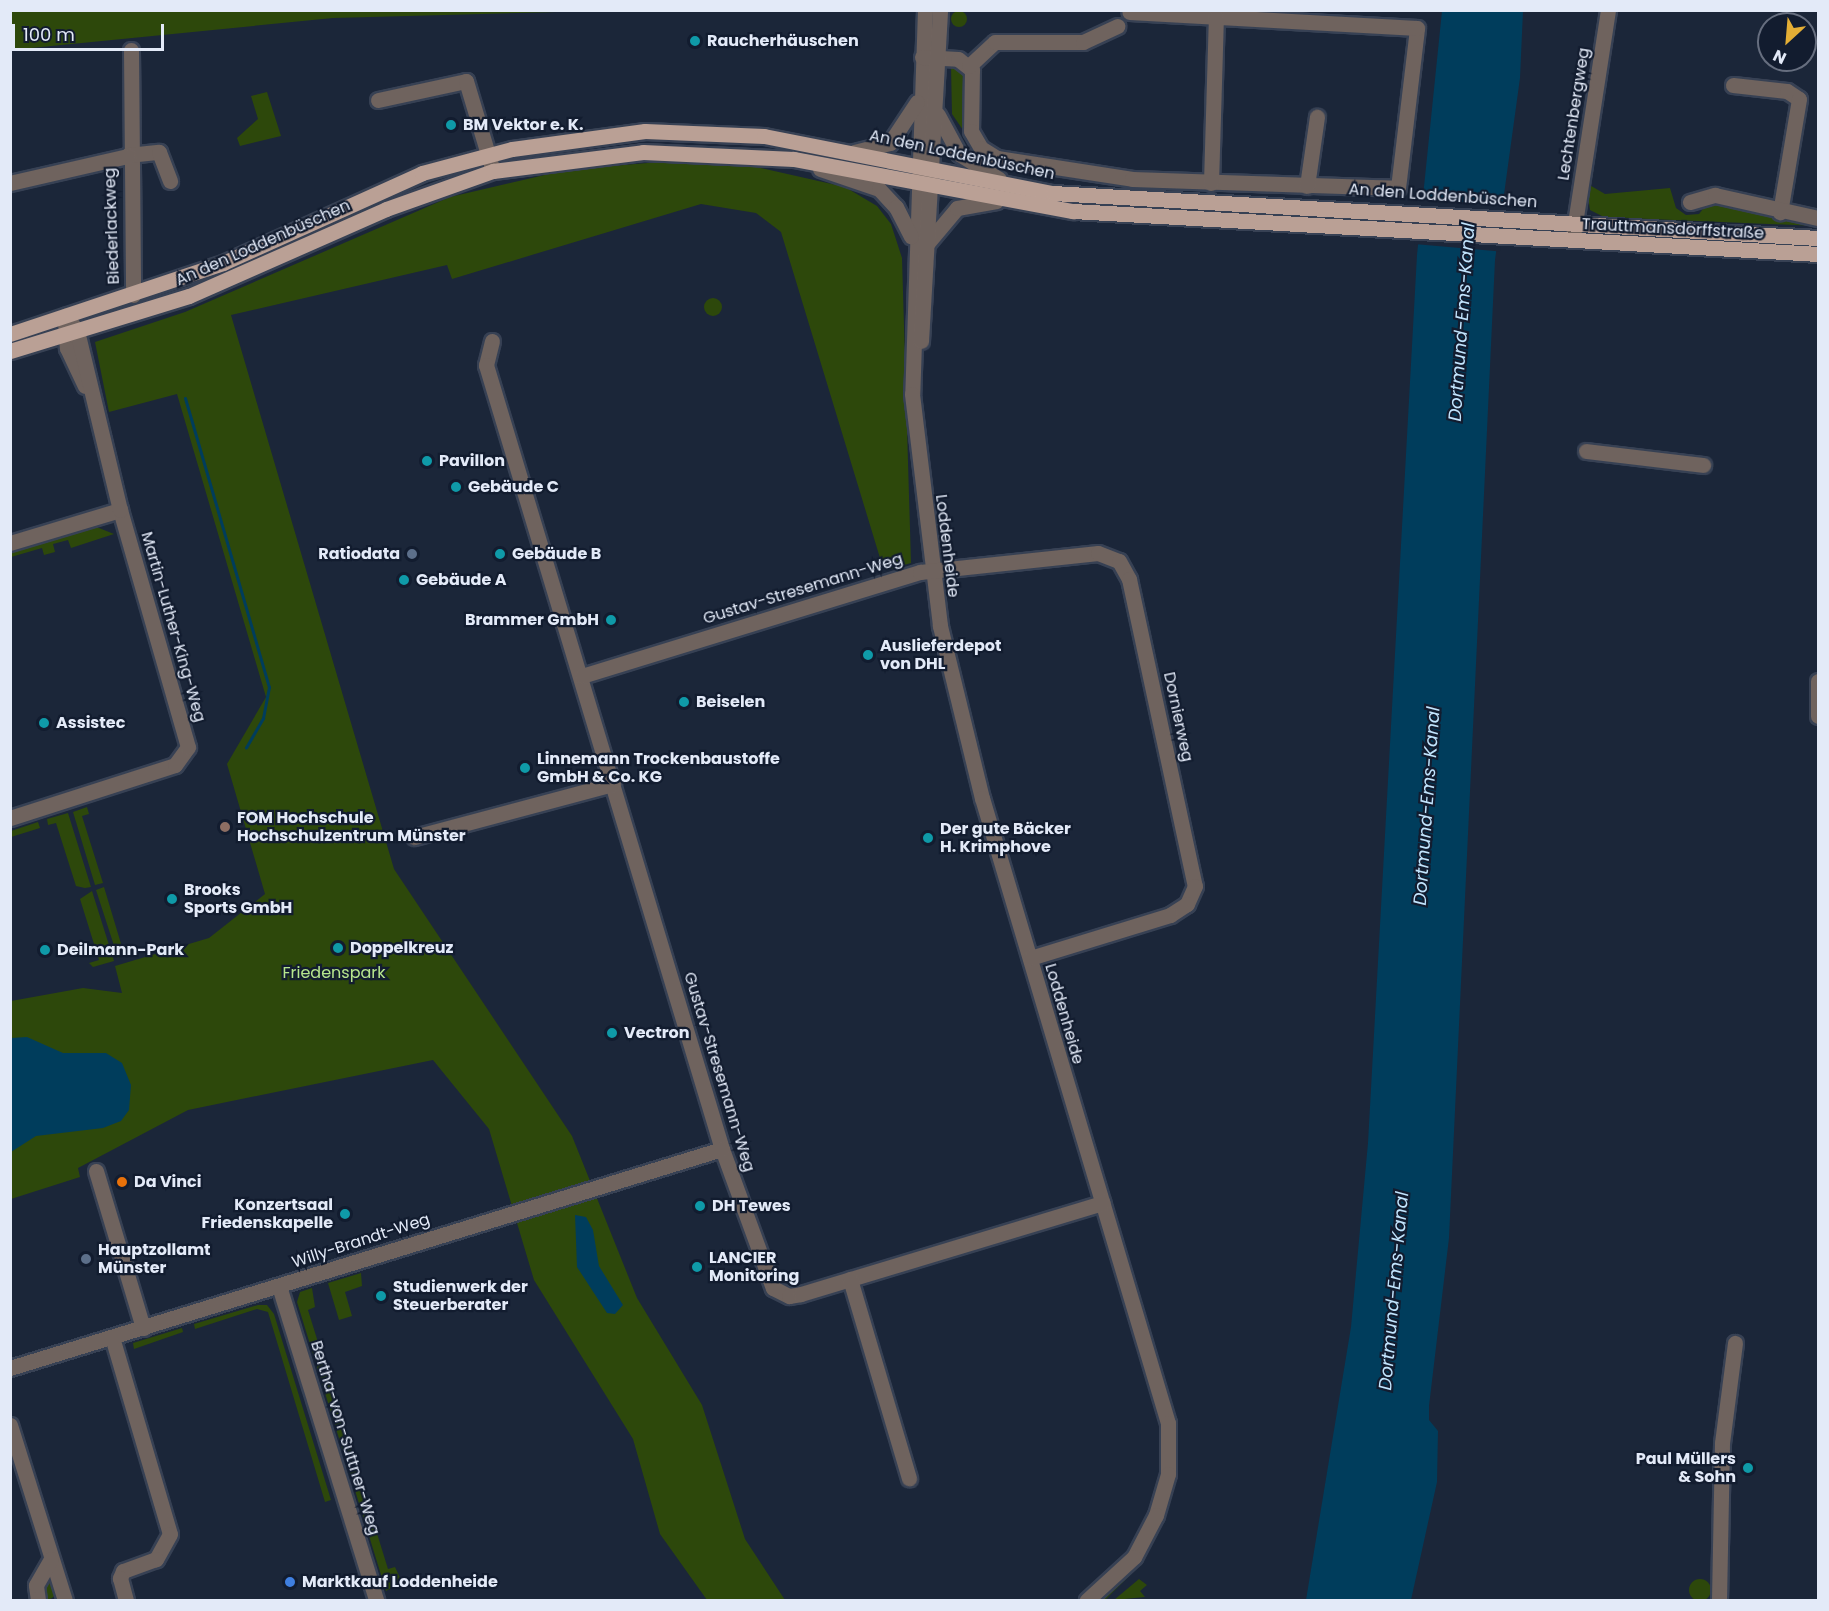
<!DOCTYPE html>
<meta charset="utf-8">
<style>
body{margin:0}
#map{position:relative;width:1829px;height:1611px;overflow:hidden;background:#1b2639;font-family:Poppins,sans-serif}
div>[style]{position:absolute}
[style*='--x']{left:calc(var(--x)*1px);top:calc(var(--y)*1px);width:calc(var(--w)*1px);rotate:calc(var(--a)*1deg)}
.green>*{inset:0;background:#2d480b}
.round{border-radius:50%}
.water>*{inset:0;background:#003d5c}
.pier>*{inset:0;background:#1b2639;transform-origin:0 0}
.stream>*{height:3px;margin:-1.5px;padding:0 1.5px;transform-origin:1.5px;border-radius:1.5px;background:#003d5c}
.roads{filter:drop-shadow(2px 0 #374154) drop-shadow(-2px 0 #374154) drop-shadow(0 2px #374154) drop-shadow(0 -2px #374154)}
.minor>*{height:15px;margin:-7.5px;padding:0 7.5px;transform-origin:7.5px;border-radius:7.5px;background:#6f635e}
.major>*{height:15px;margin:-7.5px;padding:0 7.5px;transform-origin:7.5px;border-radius:7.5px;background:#baa095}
.dots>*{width:16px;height:16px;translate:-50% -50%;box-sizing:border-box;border:3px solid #121c2f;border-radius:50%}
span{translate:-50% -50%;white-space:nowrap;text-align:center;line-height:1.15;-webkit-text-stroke:4.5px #121c2f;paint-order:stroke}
.poi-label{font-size:16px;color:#e3eaf8;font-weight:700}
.left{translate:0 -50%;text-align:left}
.right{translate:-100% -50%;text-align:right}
.street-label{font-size:16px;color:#e3eaf8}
.park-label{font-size:16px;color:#b7e68d}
.water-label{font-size:18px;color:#c2e5fe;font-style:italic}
.frame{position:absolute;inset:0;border:12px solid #e3eaf8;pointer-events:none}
.north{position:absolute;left:1757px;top:12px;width:60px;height:60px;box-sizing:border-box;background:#121c2f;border:2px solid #666e7f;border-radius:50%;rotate:206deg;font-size:16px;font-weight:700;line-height:24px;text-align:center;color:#e3eaf8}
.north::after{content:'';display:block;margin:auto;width:21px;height:27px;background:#e4ae35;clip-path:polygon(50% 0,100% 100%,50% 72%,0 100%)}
.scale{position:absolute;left:12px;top:24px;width:152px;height:27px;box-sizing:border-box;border:3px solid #e3eaf8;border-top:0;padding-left:8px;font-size:18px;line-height:21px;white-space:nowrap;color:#e3eaf8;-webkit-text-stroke:4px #121c2f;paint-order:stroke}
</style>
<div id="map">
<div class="green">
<div style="clip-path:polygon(11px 10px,596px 10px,596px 11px,333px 18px,11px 50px)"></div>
<div class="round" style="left:951px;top:11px;width:16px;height:16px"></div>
<div style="clip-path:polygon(951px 66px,966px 70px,974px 146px,952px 114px)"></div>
<div style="clip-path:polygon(267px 92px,281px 136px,240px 146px,237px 138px,258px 119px,251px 96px)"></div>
<div style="clip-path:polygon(659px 162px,756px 167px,845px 187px,877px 206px,891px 224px,902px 258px,911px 563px,887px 570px,880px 558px,781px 232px,756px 213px,701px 204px,452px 279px,447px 265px,231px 315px,394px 869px,572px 1136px,637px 1298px,702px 1405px,745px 1539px,785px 1600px,707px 1600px,660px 1534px,633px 1439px,534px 1280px,489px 1129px,433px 1060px,188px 1110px,78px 1168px,80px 1177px,11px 1199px,11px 1001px,83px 988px,122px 993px,115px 966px,209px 938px,265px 894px,227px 764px,266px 697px,177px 394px,109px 412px,95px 342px,185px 312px,450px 197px,566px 170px)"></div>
<div style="clip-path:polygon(1586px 183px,1605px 194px,1670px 188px,1676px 208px,1686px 215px,1699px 214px,1709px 201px,1818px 226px,1604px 217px,1590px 210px)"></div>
<div style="clip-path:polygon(1066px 203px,1132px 203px,1412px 216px,1411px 227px)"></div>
<div class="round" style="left:704px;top:298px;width:18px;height:18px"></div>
<div style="clip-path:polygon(94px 526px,114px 534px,71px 548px,68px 540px,53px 544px,55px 552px,44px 555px,42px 548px,11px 557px,11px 551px)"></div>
<div style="clip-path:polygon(178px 772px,181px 774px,117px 791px)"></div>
<div style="clip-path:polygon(87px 807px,89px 814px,82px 816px,103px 883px,95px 885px,73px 812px)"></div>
<div style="clip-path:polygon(68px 813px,91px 887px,85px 888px,76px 886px,56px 823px,48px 825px,47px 819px)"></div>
<div style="clip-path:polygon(38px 822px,40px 828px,11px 837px,11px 831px)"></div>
<div style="clip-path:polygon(104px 887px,122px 947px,129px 945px,118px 958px,96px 890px)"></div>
<div style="clip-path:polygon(92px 891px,114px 961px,93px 967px,89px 963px,99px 960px,80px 899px)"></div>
<div style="clip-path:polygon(361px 1273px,362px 1286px,345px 1292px,352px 1316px,339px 1320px,328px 1283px)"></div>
<div style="clip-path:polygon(312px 1288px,315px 1307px,308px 1310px,317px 1339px,388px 1569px,395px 1567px,402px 1582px,386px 1591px,297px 1302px,300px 1292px)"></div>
<div style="clip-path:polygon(258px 1305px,267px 1305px,274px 1314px,331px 1500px,325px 1502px,268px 1312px,257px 1309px,195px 1329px,194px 1324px)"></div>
<div style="clip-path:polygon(182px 1328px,183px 1332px,134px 1349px,133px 1343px)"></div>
<div style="clip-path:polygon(1134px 1571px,1106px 1599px,1097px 1600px,1127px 1574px)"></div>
<div style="clip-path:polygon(1139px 1579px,1147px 1585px,1140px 1591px,1145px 1597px,1114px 1600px)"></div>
<div class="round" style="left:1689px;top:1579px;width:22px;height:22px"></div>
<div class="round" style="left:40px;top:1583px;width:16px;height:16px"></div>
</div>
<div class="water">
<div style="clip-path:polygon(1442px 11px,1523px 11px,1520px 78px,1495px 260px,1449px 1238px,1429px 1406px,1429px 1420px,1438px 1431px,1437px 1482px,1411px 1600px,1306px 1600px,1351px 1327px,1368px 1143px,1417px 255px)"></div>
<div style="clip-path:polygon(27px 1037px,63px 1053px,106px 1053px,122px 1063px,131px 1085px,129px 1110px,121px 1121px,103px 1128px,36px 1136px,11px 1152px,11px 1038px)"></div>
<div style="clip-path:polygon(575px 1215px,586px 1217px,593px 1230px,599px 1266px,623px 1305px,615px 1314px,607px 1313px,577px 1267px)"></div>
</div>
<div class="pier">
<div style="left:1418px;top:199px;width:87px;height:19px;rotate:4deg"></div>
<div style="left:1416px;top:225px;width:86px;height:19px;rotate:5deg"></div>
</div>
<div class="stream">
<div style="--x:185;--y:398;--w:301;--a:73.8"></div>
<div style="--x:269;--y:687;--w:32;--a:101"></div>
<div style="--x:263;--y:718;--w:34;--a:120"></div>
</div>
<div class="roads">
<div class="minor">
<div style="--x:925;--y:10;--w:384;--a:91.9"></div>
<div style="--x:912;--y:394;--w:234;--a:83.1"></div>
<div style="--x:940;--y:626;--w:177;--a:76.3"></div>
<div style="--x:982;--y:798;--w:652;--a:73.43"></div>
<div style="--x:1168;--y:1423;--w:51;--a:90"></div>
<div style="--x:1168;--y:1474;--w:43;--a:106.3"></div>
<div style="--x:1156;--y:1515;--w:47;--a:117.6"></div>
<div style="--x:1134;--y:1557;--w:64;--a:137.5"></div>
<div style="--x:131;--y:50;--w:245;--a:89.5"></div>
<div style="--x:922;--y:57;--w:36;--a:3"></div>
<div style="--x:958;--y:59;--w:18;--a:38"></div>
<div style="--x:972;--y:70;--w:61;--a:90.9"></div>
<div style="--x:971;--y:131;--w:20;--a:60"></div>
<div style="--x:981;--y:148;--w:19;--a:32"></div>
<div style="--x:997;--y:158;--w:137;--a:8.8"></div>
<div style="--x:1132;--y:179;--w:266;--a:1.9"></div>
<div style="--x:1398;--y:188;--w:161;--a:-83.2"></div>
<div style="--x:1417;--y:28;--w:288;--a:-176.8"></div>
<div style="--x:969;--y:66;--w:35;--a:-43"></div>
<div style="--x:995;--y:42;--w:88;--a:0"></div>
<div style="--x:1083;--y:42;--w:38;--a:-25"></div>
<div style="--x:1733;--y:85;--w:54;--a:6.3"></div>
<div style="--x:1787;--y:91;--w:14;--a:34"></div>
<div style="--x:1799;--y:99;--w:115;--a:99.5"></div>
<div style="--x:378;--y:100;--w:90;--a:-12.2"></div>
<div style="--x:466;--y:81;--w:94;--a:73.3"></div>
<div style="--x:938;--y:115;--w:44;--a:61.7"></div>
<div style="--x:959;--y:154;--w:47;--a:32"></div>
<div style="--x:854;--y:152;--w:37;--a:-14"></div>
<div style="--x:890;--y:143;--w:49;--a:-56.6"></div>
<div style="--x:128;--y:155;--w:31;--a:-6"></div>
<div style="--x:159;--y:152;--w:31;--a:69"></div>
<div style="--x:820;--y:169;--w:62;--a:18.7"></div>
<div style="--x:879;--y:189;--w:25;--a:47"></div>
<div style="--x:896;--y:207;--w:33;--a:63"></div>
<div style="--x:10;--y:183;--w:121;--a:-12.9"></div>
<div style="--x:1211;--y:183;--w:166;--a:-88.3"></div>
<div style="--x:1307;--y:186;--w:70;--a:-81.8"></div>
<div style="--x:1690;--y:202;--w:26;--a:-16"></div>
<div style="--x:1715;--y:195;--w:106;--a:12.6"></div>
<div style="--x:1573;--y:236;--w:229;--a:-81.2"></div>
<div style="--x:926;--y:245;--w:48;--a:-50"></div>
<div style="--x:957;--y:208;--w:40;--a:-10"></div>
<div style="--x:65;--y:321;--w:27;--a:86"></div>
<div style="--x:67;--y:348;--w:42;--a:64.7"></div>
<div style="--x:492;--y:341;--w:25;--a:104"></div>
<div style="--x:486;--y:365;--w:819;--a:73.25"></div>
<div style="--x:722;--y:1149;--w:148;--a:69.9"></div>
<div style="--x:773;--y:1288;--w:18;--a:27"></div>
<div style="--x:789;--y:1296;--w:12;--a:-9"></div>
<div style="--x:801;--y:1294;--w:315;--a:-16.8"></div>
<div style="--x:921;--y:341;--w:332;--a:-86.7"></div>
<div style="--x:1586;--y:451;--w:118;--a:6.8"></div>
<div style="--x:10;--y:543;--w:115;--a:-16.7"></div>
<div style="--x:582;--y:676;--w:354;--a:-17.1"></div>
<div style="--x:920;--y:572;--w:179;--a:-6.1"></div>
<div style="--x:1098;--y:553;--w:22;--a:21"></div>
<div style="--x:1119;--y:561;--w:21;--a:61"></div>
<div style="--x:1129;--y:579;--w:314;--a:77.9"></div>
<div style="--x:1195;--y:886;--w:20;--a:114"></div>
<div style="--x:1187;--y:904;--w:20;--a:147"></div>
<div style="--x:1170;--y:915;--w:146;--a:162.9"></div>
<div style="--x:1818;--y:681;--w:35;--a:90"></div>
<div style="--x:10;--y:818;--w:173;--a:-17.8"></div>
<div style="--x:175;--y:765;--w:22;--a:-54"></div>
<div style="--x:188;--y:747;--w:247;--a:-106"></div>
<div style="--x:120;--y:510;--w:184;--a:-103.5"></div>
<div style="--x:77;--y:331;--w:19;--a:-125"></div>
<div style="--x:414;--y:837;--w:206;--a:-14.9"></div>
<div style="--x:96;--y:1171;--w:164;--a:73.3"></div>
<div style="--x:850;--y:1279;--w:208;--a:73.5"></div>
<div style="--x:279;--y:1286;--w:329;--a:72.8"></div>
<div style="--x:112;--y:1337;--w:205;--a:73.6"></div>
<div style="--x:170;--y:1534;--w:29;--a:119"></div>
<div style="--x:156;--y:1559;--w:35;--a:160"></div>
<div style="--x:123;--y:1571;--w:8;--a:113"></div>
<div style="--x:120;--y:1578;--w:23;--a:75"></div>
<div style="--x:10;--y:1368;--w:745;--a:-17.1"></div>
<div style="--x:10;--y:1425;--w:183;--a:72.6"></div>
<div style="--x:38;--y:1600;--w:15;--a:-98"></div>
<div style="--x:36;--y:1585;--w:30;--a:-60"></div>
<div style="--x:1719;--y:1600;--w:157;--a:-88.9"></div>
<div style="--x:1722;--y:1443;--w:101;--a:-82.6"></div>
</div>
<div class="major">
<div style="--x:10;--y:334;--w:225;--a:-18.4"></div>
<div style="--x:223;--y:263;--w:218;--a:-24.3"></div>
<div style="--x:422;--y:173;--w:93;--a:-14.9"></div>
<div style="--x:512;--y:149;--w:134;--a:-7.7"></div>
<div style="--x:645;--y:131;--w:119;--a:2.4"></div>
<div style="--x:764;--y:136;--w:295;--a:11.2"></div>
<div style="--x:1053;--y:193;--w:766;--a:3.37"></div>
<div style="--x:10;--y:351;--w:187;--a:-17.1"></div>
<div style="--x:189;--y:296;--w:215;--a:-23.8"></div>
<div style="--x:386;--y:209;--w:114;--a:-19.6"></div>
<div style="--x:493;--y:171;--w:151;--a:-7.2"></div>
<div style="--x:643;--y:152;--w:151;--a:2.7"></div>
<div style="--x:794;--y:159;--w:284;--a:10.6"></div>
<div style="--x:1073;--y:211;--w:746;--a:3.3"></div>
</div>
</div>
<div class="dots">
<div style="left:695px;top:41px;background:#0f9aa8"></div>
<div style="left:451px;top:125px;background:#0f9aa8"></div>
<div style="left:427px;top:461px;background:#0f9aa8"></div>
<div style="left:456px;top:487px;background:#0f9aa8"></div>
<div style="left:412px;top:554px;background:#5c6f8a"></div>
<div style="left:500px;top:554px;background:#0f9aa8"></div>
<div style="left:404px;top:580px;background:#0f9aa8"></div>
<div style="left:611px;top:620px;background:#0f9aa8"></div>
<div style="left:868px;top:655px;background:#0f9aa8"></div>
<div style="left:684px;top:702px;background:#0f9aa8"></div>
<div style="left:44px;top:723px;background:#0f9aa8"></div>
<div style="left:525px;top:768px;background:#0f9aa8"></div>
<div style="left:225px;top:827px;background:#8d6e63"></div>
<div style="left:928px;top:838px;background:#0f9aa8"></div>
<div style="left:172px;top:899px;background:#0f9aa8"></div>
<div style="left:338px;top:948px;background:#0f9aa8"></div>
<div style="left:45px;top:950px;background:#0f9aa8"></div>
<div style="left:612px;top:1033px;background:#0f9aa8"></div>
<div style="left:122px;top:1182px;background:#e8710a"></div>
<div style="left:700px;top:1206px;background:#0f9aa8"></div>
<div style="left:345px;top:1214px;background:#0f9aa8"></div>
<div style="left:86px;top:1259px;background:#5c6f8a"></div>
<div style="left:697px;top:1267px;background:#0f9aa8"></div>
<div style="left:381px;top:1296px;background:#0f9aa8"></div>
<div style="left:1748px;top:1468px;background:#0f9aa8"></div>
<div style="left:290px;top:1582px;background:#3f7fe0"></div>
</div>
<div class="poi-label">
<span class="left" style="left:707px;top:41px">Raucherhäuschen</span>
<span class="left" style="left:463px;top:125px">BM Vektor e. K.</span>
<span class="left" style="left:439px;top:461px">Pavillon</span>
<span class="left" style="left:468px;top:487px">Gebäude C</span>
<span class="right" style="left:400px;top:554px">Ratiodata</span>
<span class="left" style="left:512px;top:554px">Gebäude B</span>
<span class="left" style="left:416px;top:580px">Gebäude A</span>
<span class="right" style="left:599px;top:620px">Brammer GmbH</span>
<span class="left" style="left:880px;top:655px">Auslieferdepot<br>von DHL</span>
<span class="left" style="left:696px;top:702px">Beiselen</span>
<span class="left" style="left:56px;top:723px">Assistec</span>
<span class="left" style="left:537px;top:768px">Linnemann Trockenbaustoffe<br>GmbH &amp; Co. KG</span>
<span class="left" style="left:237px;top:827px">FOM Hochschule<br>Hochschulzentrum Münster</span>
<span class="left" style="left:940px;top:838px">Der gute Bäcker<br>H. Krimphove</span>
<span class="left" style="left:184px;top:899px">Brooks<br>Sports GmbH</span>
<span class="left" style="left:350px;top:948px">Doppelkreuz</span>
<span class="left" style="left:57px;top:950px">Deilmann-Park</span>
<span class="left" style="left:624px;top:1033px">Vectron</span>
<span class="left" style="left:134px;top:1182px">Da Vinci</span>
<span class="right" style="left:333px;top:1214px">Konzertsaal<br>Friedenskapelle</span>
<span class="left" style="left:712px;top:1206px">DH Tewes</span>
<span class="left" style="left:98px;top:1259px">Hauptzollamt<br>Münster</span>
<span class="left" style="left:709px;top:1267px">LANCIER<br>Monitoring</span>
<span class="left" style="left:393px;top:1296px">Studienwerk der<br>Steuerberater</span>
<span class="right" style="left:1736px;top:1468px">Paul Müllers<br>&amp; Sohn</span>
<span class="left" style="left:302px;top:1582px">Marktkauf Loddenheide</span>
</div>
<div class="street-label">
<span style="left:1574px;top:114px;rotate:-81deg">Lechtenbergweg</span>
<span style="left:962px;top:155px;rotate:12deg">An den Loddenbüschen</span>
<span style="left:1443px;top:196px;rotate:4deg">An den Loddenbüschen</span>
<span style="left:112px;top:226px;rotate:-92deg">Biederlackweg</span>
<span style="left:1673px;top:229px;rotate:3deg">Trauttmansdorffstraße</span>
<span style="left:263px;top:243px;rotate:-24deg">An den Loddenbüschen</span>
<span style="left:947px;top:546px;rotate:83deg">Loddenheide</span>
<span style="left:803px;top:589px;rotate:-17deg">Gustav-Stresemann-Weg</span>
<span style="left:173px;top:627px;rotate:74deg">Martin-Luther-King-Weg</span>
<span style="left:1178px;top:717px;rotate:78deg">Dornierweg</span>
<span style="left:1064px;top:1014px;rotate:74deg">Loddenheide</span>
<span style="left:719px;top:1072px;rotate:73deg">Gustav-Stresemann-Weg</span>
<span style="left:361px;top:1241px;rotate:-18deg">Willy-Brandt-Weg</span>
<span style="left:345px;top:1438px;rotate:73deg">Bertha-von-Suttner-Weg</span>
</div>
<div class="park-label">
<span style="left:334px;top:973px">Friedenspark</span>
</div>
<div class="water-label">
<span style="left:1462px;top:322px;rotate:-86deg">Dortmund-Ems-Kanal</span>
<span style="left:1427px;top:806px;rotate:-86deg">Dortmund-Ems-Kanal</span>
<span style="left:1394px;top:1291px;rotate:-85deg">Dortmund-Ems-Kanal</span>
</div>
<div class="frame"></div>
<div class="north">N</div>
<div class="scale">100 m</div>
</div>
